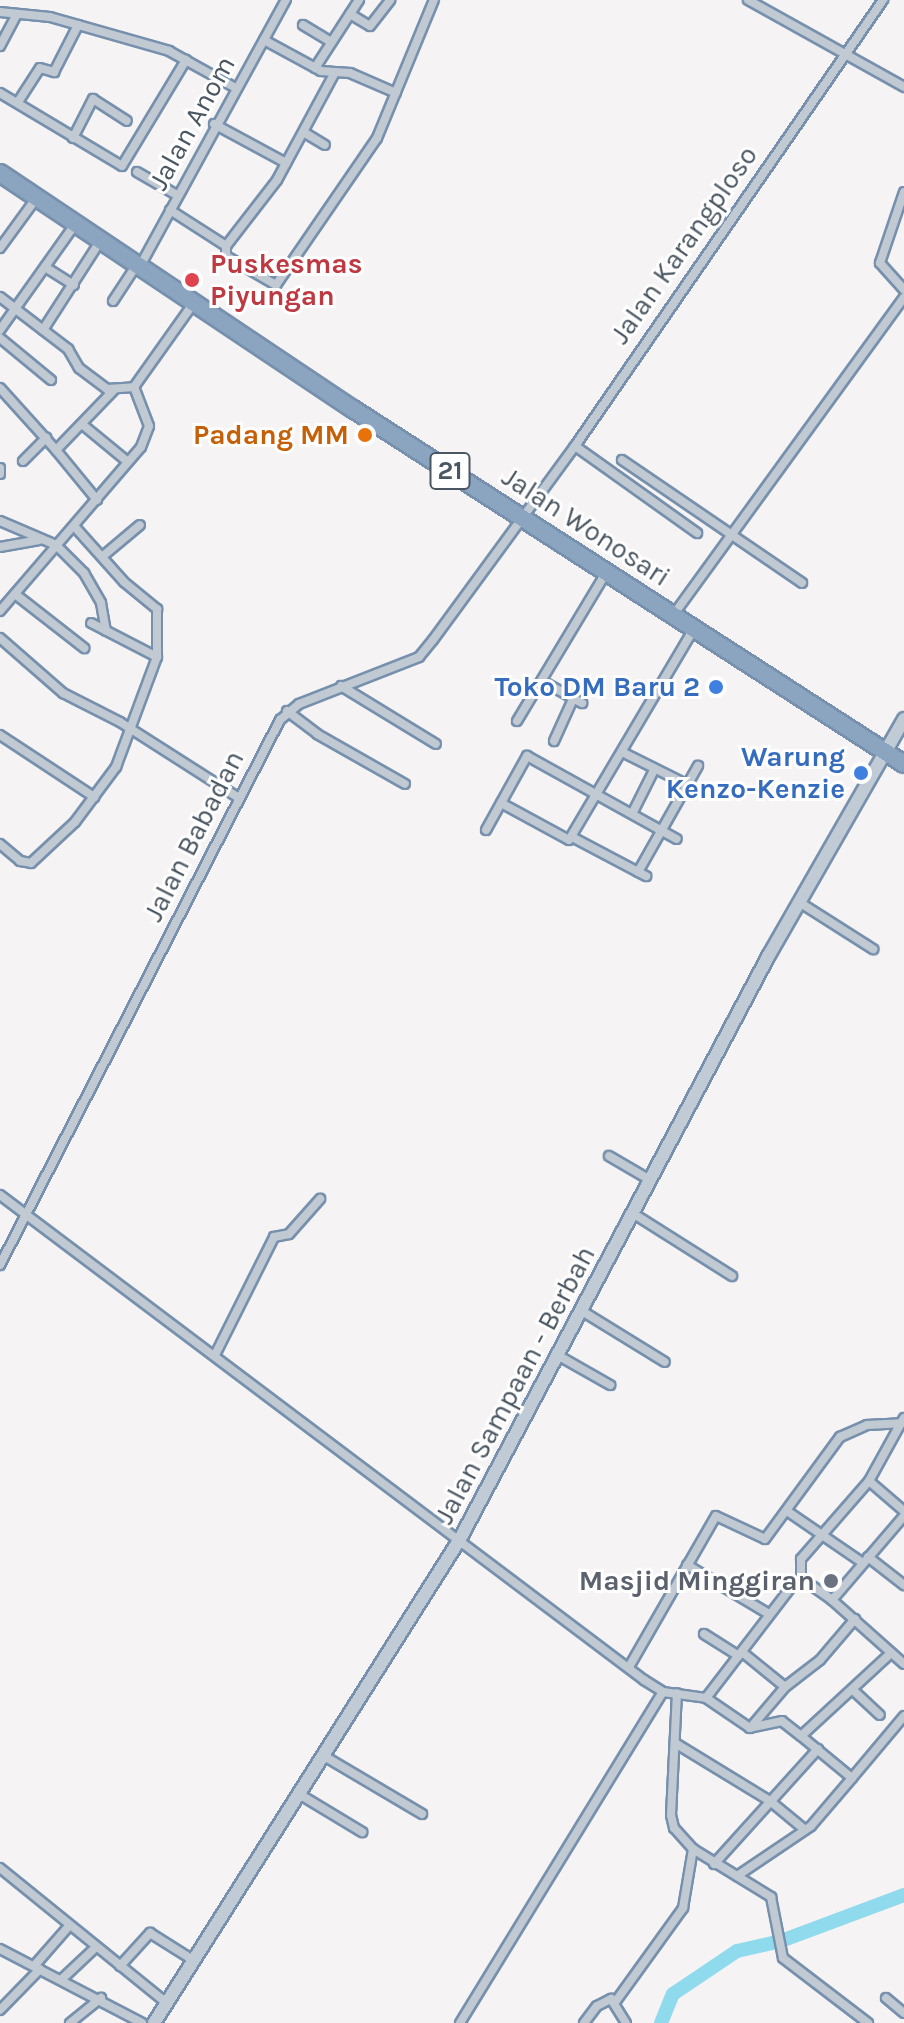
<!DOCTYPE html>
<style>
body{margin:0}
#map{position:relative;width:904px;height:2023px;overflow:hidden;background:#f5f3f3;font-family:Karla,sans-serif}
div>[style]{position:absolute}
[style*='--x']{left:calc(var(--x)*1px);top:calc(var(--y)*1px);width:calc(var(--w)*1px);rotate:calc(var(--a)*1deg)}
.river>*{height:14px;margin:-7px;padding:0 7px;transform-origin:7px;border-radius:7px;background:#90daee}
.roads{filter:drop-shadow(2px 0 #7690ad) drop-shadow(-2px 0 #7690ad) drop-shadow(0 2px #7690ad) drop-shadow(0 -2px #7690ad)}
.street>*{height:8px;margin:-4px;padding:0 4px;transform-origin:4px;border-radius:4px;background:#c1cad2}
.secondary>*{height:12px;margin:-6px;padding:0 6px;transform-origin:6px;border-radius:6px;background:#c1cbd6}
.highway>*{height:16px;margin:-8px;padding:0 8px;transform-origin:8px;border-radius:8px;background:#8ba5c1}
.dots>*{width:22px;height:22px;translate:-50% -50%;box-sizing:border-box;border:4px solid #fff;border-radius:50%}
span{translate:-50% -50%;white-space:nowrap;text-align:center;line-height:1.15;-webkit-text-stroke:6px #fff;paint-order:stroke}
.shield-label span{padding:2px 6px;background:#fff;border:2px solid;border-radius:6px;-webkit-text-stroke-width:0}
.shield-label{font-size:26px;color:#4a5661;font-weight:700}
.street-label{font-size:28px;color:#4a5661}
.health-label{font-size:28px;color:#be3a42;font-weight:700}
.left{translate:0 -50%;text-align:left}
.food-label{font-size:28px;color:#c56008;font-weight:700}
.right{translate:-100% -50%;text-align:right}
.shop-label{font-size:28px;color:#366cbe;font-weight:700}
.worship-label{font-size:28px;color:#5b616d;font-weight:700}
</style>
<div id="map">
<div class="river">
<div style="--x:661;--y:2023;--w:31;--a:-68"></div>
<div style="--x:673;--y:1994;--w:77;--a:-33.9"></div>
<div style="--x:737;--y:1951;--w:45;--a:-12.8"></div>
<div style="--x:781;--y:1941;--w:131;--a:-20.5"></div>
</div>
<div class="roads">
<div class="street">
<div style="--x:748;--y:0;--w:179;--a:29.1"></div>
<div style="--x:0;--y:12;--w:50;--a:5.7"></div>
<div style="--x:50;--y:17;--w:124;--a:15.9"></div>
<div style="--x:169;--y:51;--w:74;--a:29"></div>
<div style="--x:350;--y:14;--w:23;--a:31"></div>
<div style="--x:370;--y:26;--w:33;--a:-52"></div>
<div style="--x:303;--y:25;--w:31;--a:31"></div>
<div style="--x:264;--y:40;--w:65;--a:28.5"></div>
<div style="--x:321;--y:71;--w:29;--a:4"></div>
<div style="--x:350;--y:73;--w:50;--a:23.5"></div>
<div style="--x:0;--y:46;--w:36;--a:-62"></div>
<div style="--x:315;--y:68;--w:81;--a:-57.1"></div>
<div style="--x:0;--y:93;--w:142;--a:30.9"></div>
<div style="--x:122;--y:166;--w:124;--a:-58.9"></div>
<div style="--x:18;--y:102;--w:40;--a:-57.1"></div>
<div style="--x:40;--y:68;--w:15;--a:16"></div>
<div style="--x:54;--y:72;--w:53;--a:-62.9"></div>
<div style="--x:214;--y:124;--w:82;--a:28.4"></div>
<div style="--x:305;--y:133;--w:23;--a:31"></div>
<div style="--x:73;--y:138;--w:44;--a:-62.9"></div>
<div style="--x:93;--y:99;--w:40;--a:32.9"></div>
<div style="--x:137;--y:172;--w:46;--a:29.9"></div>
<div style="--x:904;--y:192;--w:75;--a:108.7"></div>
<div style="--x:880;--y:263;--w:36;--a:48"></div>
<div style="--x:170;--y:210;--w:67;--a:32.7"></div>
<div style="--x:226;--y:246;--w:10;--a:90"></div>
<div style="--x:226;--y:256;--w:58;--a:30.1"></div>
<div style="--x:276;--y:285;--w:178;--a:-55.5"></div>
<div style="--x:377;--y:138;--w:149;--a:-67.6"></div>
<div style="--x:226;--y:246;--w:83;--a:-52.3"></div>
<div style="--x:277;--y:180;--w:120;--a:-61.7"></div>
<div style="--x:0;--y:248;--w:59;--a:-53.9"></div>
<div style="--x:45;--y:267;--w:34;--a:32"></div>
<div style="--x:139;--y:268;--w:306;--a:-61.3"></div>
<div style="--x:0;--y:297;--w:86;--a:37.4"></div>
<div style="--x:68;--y:349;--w:22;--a:60"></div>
<div style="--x:79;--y:368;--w:35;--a:37"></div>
<div style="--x:107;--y:389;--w:27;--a:-4"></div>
<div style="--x:113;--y:301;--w:42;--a:-56.7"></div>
<div style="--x:0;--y:330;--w:128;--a:-54.6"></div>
<div style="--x:43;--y:330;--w:103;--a:-57.2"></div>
<div style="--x:0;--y:338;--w:66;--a:39.5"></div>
<div style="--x:0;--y:388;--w:84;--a:47.9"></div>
<div style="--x:83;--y:425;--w:58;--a:39.4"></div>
<div style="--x:575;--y:446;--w:150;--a:35.5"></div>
<div style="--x:622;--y:460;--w:218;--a:34.3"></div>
<div style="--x:23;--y:461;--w:33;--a:-45"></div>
<div style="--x:0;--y:468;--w:6;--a:90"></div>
<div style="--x:97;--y:500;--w:65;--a:-129.4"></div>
<div style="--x:56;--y:450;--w:82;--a:-46"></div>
<div style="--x:0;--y:521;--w:61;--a:23.2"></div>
<div style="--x:56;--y:545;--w:40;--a:45"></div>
<div style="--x:84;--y:573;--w:34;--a:60"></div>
<div style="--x:101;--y:603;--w:28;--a:80"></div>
<div style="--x:74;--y:526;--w:75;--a:48.2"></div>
<div style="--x:124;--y:582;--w:43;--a:39.3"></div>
<div style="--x:157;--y:609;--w:48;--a:90"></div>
<div style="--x:157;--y:657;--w:74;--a:-152.7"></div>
<div style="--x:0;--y:547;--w:40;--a:-10"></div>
<div style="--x:103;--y:556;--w:48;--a:-40"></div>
<div style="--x:15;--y:594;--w:88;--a:38"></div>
<div style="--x:0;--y:611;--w:216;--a:-49.3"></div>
<div style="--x:141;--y:447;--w:22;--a:-69"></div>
<div style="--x:149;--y:426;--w:42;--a:-111"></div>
<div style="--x:134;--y:387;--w:102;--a:-54.6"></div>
<div style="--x:674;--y:614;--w:391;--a:-54"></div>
<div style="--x:0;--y:638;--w:84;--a:41.1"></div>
<div style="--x:63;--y:693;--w:64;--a:27"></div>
<div style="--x:120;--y:722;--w:141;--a:32.6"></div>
<div style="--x:542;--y:681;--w:46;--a:28.8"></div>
<div style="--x:341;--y:686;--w:111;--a:31.4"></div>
<div style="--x:287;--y:711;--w:38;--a:37"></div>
<div style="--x:317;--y:734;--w:101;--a:29.6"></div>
<div style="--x:517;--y:721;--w:175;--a:-59"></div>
<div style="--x:0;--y:735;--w:113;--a:33.4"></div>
<div style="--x:554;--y:741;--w:46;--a:-65.7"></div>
<div style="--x:622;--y:752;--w:74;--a:26.6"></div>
<div style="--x:501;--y:803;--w:77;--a:28.6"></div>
<div style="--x:569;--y:840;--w:245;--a:-59.4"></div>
<div style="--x:633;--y:812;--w:47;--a:-63.4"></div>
<div style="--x:486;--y:830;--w:85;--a:-61"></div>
<div style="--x:527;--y:756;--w:171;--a:29"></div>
<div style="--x:572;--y:837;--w:84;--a:27.8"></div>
<div style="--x:0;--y:844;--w:26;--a:40"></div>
<div style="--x:20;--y:861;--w:11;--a:10"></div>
<div style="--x:31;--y:863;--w:60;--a:-43"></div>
<div style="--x:75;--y:822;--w:69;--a:-53.3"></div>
<div style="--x:116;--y:767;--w:117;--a:-69.6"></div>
<div style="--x:638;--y:872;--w:122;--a:-60.5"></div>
<div style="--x:799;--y:902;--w:88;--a:32.4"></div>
<div style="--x:609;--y:1156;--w:48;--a:30.3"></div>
<div style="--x:0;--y:1195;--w:806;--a:36.98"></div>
<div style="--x:644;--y:1680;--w:22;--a:32"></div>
<div style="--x:663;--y:1692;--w:43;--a:7.9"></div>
<div style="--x:634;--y:1214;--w:116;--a:32.3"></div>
<div style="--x:0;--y:1265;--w:613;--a:-62.81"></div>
<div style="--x:280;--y:720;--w:25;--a:-40"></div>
<div style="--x:299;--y:704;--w:129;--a:-21.4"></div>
<div style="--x:419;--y:657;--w:22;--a:-51"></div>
<div style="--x:433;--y:640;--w:240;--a:-53.8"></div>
<div style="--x:575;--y:446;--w:542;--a:-55.37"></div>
<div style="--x:582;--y:1311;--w:97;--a:31.6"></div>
<div style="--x:215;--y:1355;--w:132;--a:-63.4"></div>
<div style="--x:274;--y:1237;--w:15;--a:-11"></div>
<div style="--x:289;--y:1234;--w:47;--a:-48.5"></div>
<div style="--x:559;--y:1356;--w:59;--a:29.6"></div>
<div style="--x:869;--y:1481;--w:46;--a:40.6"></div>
<div style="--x:787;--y:1511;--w:92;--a:34.4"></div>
<div style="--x:868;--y:1557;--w:46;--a:37.9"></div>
<div style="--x:687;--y:1565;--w:96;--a:30.9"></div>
<div style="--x:801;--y:1583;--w:24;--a:-90"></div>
<div style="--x:801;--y:1559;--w:103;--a:-48.9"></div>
<div style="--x:869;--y:1481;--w:66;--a:-61.1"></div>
<div style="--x:832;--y:1600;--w:96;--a:41.6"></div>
<div style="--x:704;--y:1634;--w:41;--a:32.2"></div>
<div style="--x:742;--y:1652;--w:55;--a:39.1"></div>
<div style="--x:785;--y:1687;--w:44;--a:-37.6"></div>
<div style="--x:820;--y:1660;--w:54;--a:-49.5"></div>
<div style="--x:891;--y:1653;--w:122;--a:137.3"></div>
<div style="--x:801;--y:1736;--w:66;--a:39.5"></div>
<div style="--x:852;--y:1778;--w:81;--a:-50"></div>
<div style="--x:629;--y:1667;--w:174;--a:-60.1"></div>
<div style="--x:716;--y:1516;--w:54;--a:25.1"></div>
<div style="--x:765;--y:1539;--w:127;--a:-53.7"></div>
<div style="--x:840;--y:1437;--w:30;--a:-24"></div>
<div style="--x:867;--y:1425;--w:34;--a:-3"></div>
<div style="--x:901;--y:1423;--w:6;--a:-59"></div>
<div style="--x:854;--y:1691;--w:35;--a:43"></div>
<div style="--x:751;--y:1727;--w:52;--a:-49.6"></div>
<div style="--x:801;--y:1736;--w:24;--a:-142"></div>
<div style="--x:782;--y:1721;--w:33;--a:168"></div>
<div style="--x:750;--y:1728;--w:53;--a:-145.7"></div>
<div style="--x:706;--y:1698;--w:141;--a:-52.5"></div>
<div style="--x:792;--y:1586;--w:16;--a:-11"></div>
<div style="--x:808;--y:1583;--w:29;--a:35"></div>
<div style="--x:832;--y:1600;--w:111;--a:-49.4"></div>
<div style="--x:675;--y:1743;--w:111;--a:31.4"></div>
<div style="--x:770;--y:1801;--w:45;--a:39.6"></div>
<div style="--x:324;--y:1756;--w:114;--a:30.6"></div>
<div style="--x:299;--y:1794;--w:74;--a:31.1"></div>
<div style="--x:693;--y:1849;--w:92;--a:31.6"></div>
<div style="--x:771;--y:1897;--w:62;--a:78.9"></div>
<div style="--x:783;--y:1958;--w:107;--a:37.4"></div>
<div style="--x:714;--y:1864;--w:155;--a:-47.9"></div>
<div style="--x:0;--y:1868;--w:215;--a:39"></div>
<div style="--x:737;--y:1876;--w:89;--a:-34"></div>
<div style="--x:811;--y:1826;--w:63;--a:-49.5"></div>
<div style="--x:0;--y:1949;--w:160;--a:27.5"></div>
<div style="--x:34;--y:1966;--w:53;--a:-48.8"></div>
<div style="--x:120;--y:1966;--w:45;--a:-47.7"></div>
<div style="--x:150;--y:1933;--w:51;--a:32.1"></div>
<div style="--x:62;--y:1979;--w:45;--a:-43.2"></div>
<div style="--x:886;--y:1998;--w:23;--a:40"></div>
<div style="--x:616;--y:2001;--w:115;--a:-54.2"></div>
<div style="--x:683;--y:1908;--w:60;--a:-80.4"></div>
<div style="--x:693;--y:1849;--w:28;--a:-132"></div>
<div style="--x:674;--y:1828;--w:13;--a:-103"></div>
<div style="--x:671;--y:1815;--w:122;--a:-87.2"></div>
<div style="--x:0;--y:2010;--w:57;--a:-45.7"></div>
<div style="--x:70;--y:2023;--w:40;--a:-39"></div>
<div style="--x:460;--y:2023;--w:388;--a:-58.5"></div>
<div style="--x:584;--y:2023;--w:21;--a:-53"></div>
<div style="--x:597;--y:2006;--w:16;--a:-27"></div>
<div style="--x:611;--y:1999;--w:28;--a:58"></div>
</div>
<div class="secondary">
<div style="--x:154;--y:2023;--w:573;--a:-57.7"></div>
<div style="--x:460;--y:1539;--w:661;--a:-62.12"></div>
<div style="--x:769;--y:955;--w:272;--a:-60.2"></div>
</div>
<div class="highway">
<div style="--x:0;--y:173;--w:425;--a:33.8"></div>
<div style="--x:353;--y:409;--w:655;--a:32.79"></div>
</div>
</div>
<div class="dots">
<div style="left:192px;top:280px;background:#e0444e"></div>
<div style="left:365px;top:435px;background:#e8710a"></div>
<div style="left:716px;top:687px;background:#3f7fe0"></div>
<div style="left:861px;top:773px;background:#3f7fe0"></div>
<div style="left:831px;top:1581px;background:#6b7280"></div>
</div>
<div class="shield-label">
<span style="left:450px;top:471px">21</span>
</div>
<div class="street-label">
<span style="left:192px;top:123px;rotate:-61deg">Jalan Anom</span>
<span style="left:684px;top:245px;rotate:-55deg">Jalan Karangploso</span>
<span style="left:586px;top:527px;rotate:33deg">Jalan Wonosari</span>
<span style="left:194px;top:836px;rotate:-63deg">Jalan Babadan</span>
<span style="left:515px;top:1385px;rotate:-62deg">Jalan Sampaan - Berbah</span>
</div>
<div class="health-label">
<span class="left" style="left:210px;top:280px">Puskesmas<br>Piyungan</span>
</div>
<div class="food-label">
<span class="right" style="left:349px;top:435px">Padang MM</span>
</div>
<div class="shop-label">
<span class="right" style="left:700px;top:687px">Toko DM Baru 2</span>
<span class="right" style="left:845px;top:773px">Warung<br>Kenzo-Kenzie</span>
</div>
<div class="worship-label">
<span class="right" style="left:815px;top:1581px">Masjid Minggiran</span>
</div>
</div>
